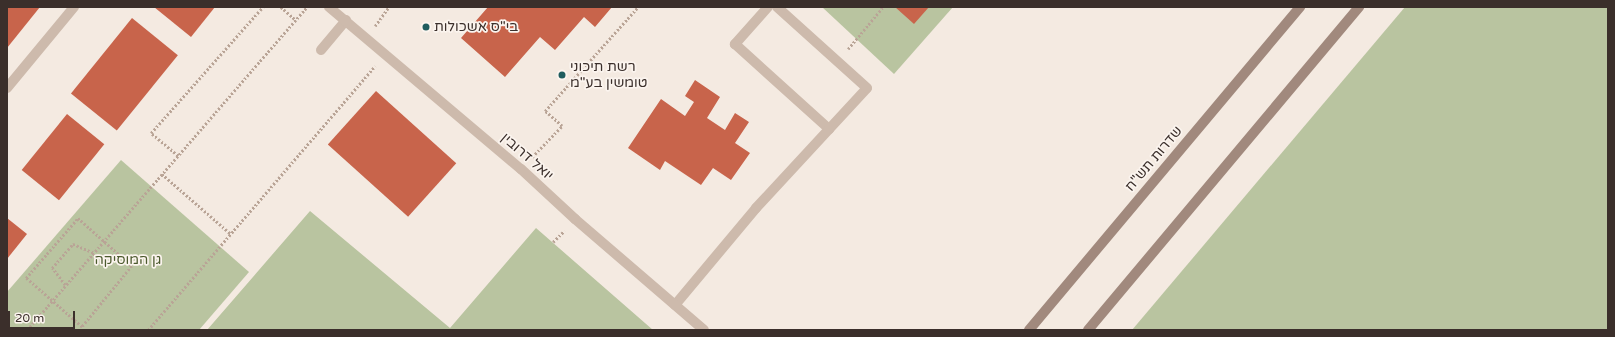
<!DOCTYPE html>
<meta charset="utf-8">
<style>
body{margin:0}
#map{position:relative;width:1615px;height:337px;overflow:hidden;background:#f4eae1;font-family:"Varela Round",Heebo,sans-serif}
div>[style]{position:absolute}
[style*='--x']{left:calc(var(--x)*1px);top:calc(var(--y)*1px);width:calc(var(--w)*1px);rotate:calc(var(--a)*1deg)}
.green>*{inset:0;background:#b9c4a0}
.building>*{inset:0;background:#c8644b;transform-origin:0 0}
.path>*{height:2.5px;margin-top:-1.25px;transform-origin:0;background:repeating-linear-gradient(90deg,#b9a496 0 2px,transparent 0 4px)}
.service>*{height:10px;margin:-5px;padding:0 5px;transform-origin:5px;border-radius:5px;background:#cdbaac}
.minor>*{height:10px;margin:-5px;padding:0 5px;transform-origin:5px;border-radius:5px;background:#cdbaac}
.tertiary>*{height:10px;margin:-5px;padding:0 5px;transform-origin:5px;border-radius:5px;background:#cdbaac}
.secondary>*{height:10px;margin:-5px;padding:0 5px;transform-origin:5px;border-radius:5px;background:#a1897d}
.dots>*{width:11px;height:11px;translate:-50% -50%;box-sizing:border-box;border:2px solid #fbf4ee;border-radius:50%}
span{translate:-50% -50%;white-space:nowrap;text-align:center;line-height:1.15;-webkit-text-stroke:3.5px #fbf4ee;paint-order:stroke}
.poi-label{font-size:14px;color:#3b2f2b}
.left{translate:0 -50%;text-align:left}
.street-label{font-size:14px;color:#3b2f2b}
.park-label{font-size:14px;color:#4c5a2e}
.frame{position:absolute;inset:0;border:8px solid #3b2f2b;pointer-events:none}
.scale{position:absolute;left:8px;top:311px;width:67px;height:18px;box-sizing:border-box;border:2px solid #3b2f2b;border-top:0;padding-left:5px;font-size:12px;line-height:14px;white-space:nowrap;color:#3b2f2b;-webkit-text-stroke:3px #fbf4ee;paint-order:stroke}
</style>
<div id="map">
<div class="green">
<div style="clip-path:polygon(822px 7px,953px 7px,894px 74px)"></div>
<div style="clip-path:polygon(1405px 7px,1608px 7px,1608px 330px,1132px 330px)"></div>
<div style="clip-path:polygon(121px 160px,249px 272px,199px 330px,7px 330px,7px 292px)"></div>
<div style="clip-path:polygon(310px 211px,450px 328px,536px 228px,653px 330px,207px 330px)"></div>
</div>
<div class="building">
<div style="clip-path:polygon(7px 7px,40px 7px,7px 48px)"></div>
<div style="clip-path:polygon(154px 7px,215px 7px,191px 37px)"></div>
<div style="clip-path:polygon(488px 7px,612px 7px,595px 27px,584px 17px,555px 50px,540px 37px,505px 77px,461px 38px)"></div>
<div style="clip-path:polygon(895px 7px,929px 7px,914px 24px)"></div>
<div style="left:132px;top:18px;width:59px;height:97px;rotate:39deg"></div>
<div style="clip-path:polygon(695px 80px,720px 97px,707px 118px,725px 130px,735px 113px,749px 122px,735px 143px,750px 153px,731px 180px,713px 168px,701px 185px,665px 161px,660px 170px,628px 148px,661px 99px,685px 116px,694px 102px,685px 96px)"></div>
<div style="left:376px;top:91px;width:108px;height:72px;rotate:42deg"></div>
<div style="left:67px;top:114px;width:48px;height:72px;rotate:39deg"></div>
<div style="clip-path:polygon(7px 218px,27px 234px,7px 259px)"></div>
</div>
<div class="path">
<div style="--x:281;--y:7;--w:20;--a:41"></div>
<div style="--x:375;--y:26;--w:24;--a:-54"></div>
<div style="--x:848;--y:49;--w:55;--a:-50.2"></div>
<div style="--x:178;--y:156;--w:35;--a:-140"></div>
<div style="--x:151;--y:133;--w:169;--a:-48.4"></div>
<div style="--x:532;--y:157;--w:43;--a:-45.9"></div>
<div style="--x:562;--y:126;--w:23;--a:-139"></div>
<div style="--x:545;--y:111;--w:140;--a:-48.2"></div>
<div style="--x:162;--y:174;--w:91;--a:41"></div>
<div style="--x:78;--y:218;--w:72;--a:41.6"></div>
<div style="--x:132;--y:266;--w:79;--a:129.3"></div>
<div style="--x:82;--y:327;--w:74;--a:-138.8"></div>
<div style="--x:26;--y:278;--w:79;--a:-49.1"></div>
<div style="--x:553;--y:242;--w:16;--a:-45"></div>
<div style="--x:65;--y:285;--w:21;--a:-127"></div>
<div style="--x:52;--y:268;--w:32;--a:-49"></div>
<div style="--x:73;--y:244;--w:23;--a:23"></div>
<div style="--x:27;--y:330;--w:427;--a:-49.1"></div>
<div style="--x:148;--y:330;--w:348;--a:-49.3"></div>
</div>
<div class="service">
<div style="--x:768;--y:7;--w:50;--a:131.7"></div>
<div style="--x:735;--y:44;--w:127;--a:42.1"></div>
<div style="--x:321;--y:50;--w:39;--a:-50"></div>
<div style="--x:675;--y:305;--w:126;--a:-50.1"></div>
<div style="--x:756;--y:208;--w:163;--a:-47.2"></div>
<div style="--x:867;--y:88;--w:121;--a:-138"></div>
</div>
<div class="minor">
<div style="--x:7;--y:88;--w:105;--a:-50.4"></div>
</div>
<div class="tertiary">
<div style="--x:329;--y:7;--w:251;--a:40.2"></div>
<div style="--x:521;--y:169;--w:74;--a:42.8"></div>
<div style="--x:575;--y:219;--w:170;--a:40.7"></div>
</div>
<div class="secondary">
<div style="--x:1029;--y:330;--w:422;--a:-50"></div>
<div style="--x:1088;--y:330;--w:422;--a:-50"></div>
</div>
<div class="dots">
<div style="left:426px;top:27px;background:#1f5c5e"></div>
<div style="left:562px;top:75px;background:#1f5c5e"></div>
</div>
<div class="poi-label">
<span class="left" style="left:434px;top:27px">בי"ס אשכולות</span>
<span class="left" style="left:570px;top:75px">רשת תיכוני<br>טומשין בע"מ</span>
</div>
<div class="street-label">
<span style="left:527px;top:157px;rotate:41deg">יואל דרובין</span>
<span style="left:1154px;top:159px;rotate:-50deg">שדרות תש"ח</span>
</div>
<div class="park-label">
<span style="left:128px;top:260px">גן המוסיקה</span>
</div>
<div class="frame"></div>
<div class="scale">20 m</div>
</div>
